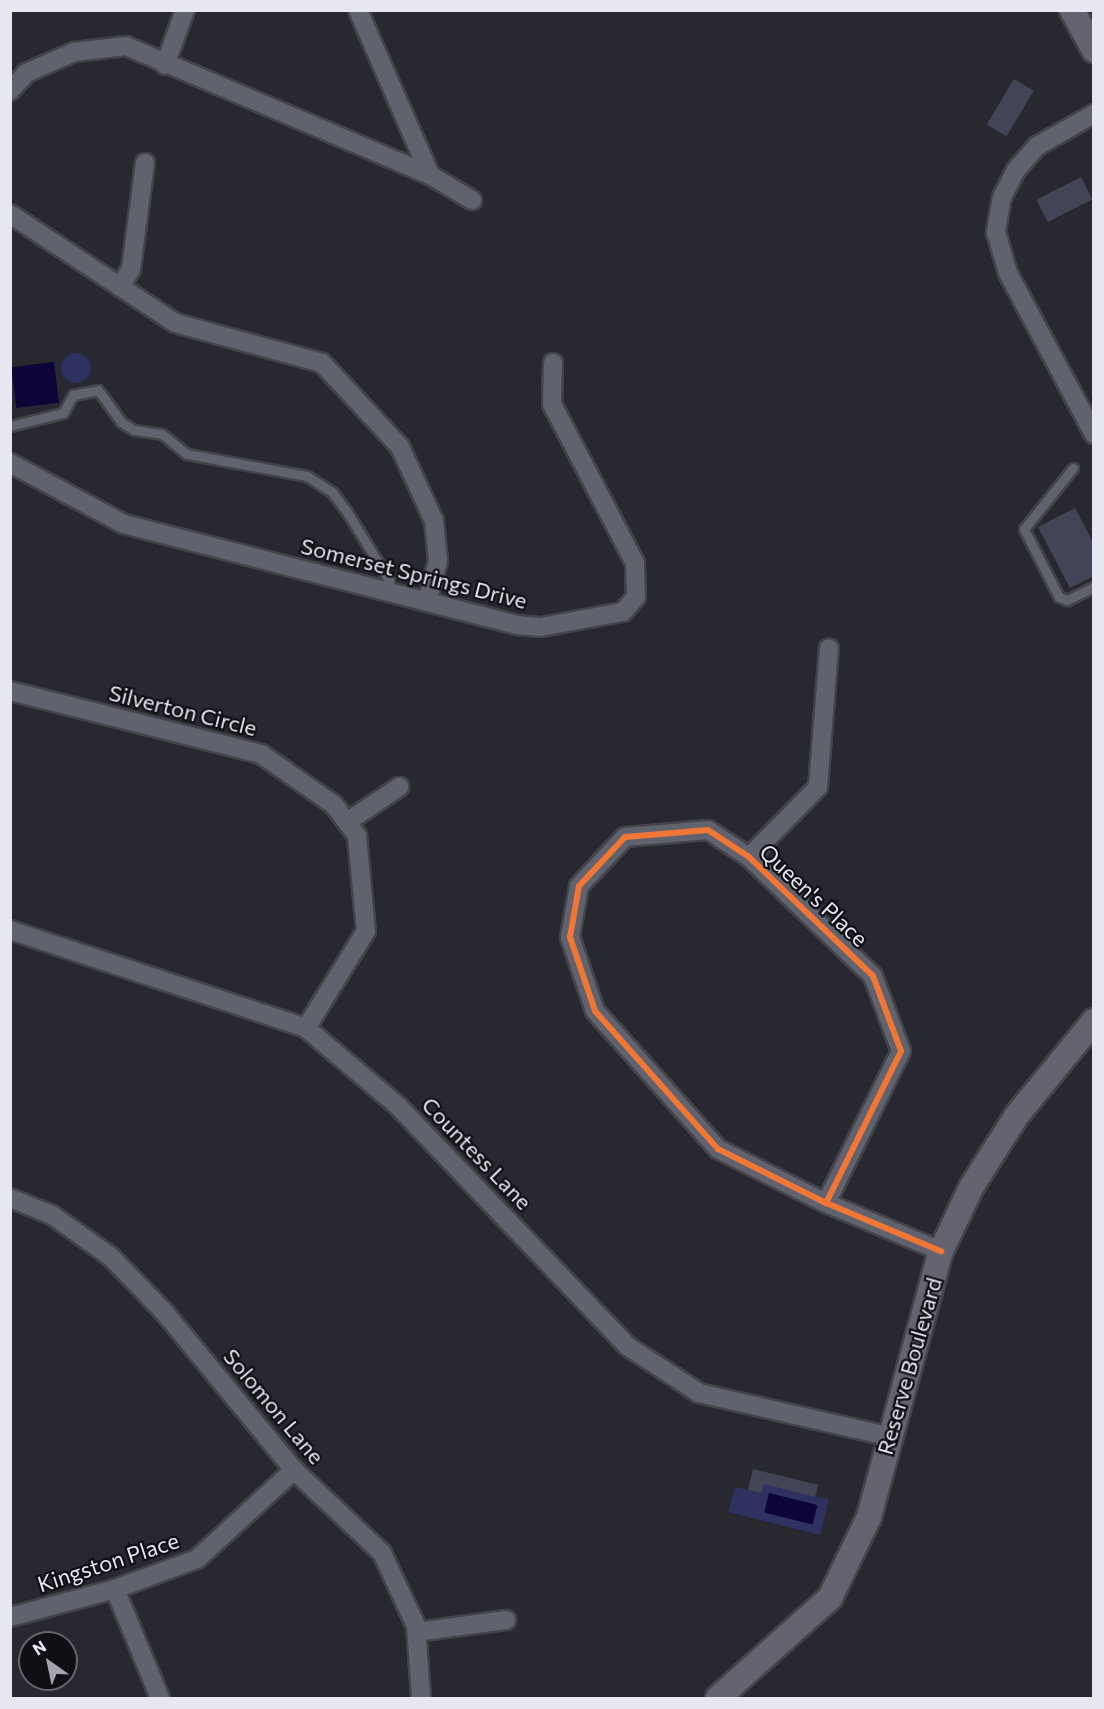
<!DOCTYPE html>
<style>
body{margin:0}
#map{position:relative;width:1104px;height:1709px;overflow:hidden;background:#282930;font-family:Commissioner,sans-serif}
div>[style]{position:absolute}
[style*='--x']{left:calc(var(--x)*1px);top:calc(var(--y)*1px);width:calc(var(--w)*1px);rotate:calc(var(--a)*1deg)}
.green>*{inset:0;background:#2f3160}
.round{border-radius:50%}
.water>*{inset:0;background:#0e0437;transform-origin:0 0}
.building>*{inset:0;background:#434455;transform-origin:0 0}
.roads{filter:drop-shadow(2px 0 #43444a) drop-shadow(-2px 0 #43444a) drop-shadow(0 2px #43444a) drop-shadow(0 -2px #43444a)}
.lane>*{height:9px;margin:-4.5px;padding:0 4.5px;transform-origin:4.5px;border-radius:4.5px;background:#60626e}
.street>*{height:18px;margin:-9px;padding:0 9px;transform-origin:9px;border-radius:9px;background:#60626e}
.secondary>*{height:24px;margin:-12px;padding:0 12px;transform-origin:12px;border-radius:12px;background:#646471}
.cycleway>*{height:6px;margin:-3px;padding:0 3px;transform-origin:3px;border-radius:3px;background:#f07635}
span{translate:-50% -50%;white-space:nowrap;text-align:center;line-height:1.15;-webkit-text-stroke:4.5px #0f1015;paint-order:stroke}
.street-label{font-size:22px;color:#e6e7f0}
.frame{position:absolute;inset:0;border:12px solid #e6e7f0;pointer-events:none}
.north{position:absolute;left:18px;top:1631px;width:60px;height:60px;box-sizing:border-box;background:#0f1015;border:2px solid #65666d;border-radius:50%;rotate:327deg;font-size:16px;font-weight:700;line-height:24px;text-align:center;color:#e6e7f0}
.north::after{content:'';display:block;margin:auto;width:21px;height:27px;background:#a4a4ad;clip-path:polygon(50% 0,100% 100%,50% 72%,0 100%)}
</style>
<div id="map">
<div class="green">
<div class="round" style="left:61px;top:353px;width:30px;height:30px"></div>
<div style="clip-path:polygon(753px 1469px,818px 1485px,815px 1497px,829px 1499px,820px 1535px,728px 1512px,735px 1487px,748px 1490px)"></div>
</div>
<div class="water">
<div style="left:54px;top:362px;width:41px;height:43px;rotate:83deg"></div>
<div style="left:769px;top:1493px;width:50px;height:20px;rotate:14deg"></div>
</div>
<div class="building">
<div style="left:1014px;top:79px;width:23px;height:53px;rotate:31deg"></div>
<div style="left:1081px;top:177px;width:25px;height:50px;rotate:63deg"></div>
<div style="clip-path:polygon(1075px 508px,1094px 544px,1094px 576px,1070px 588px,1038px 527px)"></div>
<div style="clip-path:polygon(753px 1469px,818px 1485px,815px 1497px,764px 1484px,762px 1493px,748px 1490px)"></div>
</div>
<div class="roads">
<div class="lane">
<div style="--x:10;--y:426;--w:55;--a:-13.8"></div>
<div style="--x:63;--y:413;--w:21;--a:-61"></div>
<div style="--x:73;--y:395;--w:25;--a:-11"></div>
<div style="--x:98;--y:390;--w:39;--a:54"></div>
<div style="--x:121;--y:422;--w:15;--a:32"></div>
<div style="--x:134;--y:430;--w:28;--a:8"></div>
<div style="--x:162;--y:434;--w:32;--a:39"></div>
<div style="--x:187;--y:454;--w:122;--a:10.4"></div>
<div style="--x:307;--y:476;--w:30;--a:33"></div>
<div style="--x:332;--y:492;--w:25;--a:53"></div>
<div style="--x:347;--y:512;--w:80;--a:58.3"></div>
<div style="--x:389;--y:580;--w:12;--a:90"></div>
<div style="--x:1073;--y:468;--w:78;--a:128.8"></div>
<div style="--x:1024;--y:529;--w:76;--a:62.8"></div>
<div style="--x:1059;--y:597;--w:9;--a:21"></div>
<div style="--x:1067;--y:600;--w:30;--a:-26"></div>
</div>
<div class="street">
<div style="--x:358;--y:10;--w:180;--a:66.4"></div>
<div style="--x:165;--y:65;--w:59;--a:-70"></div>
<div style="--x:10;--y:91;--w:24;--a:-48"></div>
<div style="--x:26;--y:73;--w:52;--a:-23.6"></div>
<div style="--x:74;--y:52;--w:52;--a:-6.6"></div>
<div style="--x:126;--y:46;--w:330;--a:23"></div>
<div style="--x:430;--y:175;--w:49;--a:30.8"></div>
<div style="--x:1094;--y:114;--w:65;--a:150.7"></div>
<div style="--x:1037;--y:146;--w:32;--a:131"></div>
<div style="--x:1016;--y:170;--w:30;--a:117"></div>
<div style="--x:1002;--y:197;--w:36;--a:100"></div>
<div style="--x:996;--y:232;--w:43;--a:73.7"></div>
<div style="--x:1008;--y:273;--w:183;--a:61.9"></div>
<div style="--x:10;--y:214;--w:198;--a:33.4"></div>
<div style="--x:175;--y:323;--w:152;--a:15.2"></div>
<div style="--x:322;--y:363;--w:115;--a:47.1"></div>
<div style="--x:400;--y:447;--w:81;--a:65.3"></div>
<div style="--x:434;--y:521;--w:40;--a:84.3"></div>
<div style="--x:438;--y:561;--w:42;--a:105"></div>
<div style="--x:120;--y:287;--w:21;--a:-59"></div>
<div style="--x:131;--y:269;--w:107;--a:-82.5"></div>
<div style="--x:10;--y:463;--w:129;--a:28.2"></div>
<div style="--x:124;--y:524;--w:406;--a:14.4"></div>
<div style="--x:517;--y:625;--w:24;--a:5"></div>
<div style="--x:541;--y:627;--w:83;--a:-10.4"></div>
<div style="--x:623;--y:612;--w:20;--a:-49"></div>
<div style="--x:636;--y:597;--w:34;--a:-92"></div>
<div style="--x:635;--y:563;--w:179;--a:-117.6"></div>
<div style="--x:552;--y:404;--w:41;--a:-88.6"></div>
<div style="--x:10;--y:691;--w:259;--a:14.1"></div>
<div style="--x:261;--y:754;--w:89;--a:34.9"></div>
<div style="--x:334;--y:805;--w:39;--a:53"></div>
<div style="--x:357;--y:836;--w:95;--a:84.6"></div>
<div style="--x:366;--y:931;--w:114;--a:121.7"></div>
<div style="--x:347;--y:822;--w:63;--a:-33.9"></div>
<div style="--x:749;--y:857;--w:98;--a:-45.4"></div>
<div style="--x:818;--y:787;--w:139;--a:-85.5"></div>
<div style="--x:10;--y:930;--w:312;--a:18.3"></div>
<div style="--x:306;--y:1028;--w:122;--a:40.3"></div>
<div style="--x:399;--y:1107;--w:330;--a:46.3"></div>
<div style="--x:627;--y:1346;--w:86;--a:33.1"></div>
<div style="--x:699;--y:1393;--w:193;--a:12.9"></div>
<div style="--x:10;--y:1198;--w:45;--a:22"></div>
<div style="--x:52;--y:1215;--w:72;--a:35.4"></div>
<div style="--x:111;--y:1257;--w:78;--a:46"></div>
<div style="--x:165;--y:1313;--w:203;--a:50.6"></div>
<div style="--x:294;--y:1470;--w:121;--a:43.3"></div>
<div style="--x:382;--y:1553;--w:81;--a:65"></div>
<div style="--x:416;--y:1626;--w:72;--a:86"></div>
<div style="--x:826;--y:1203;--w:169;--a:-63.7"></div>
<div style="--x:901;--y:1051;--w:80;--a:-110.5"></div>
<div style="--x:873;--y:976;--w:172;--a:-136.2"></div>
<div style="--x:749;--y:857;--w:49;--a:-146.6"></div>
<div style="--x:708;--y:830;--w:83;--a:175.2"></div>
<div style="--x:625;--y:837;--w:67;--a:133.2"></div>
<div style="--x:579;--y:886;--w:52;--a:100"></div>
<div style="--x:570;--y:937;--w:78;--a:71.3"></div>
<div style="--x:595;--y:1011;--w:185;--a:48.3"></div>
<div style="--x:718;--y:1149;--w:121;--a:26.6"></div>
<div style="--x:826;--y:1203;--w:125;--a:22.7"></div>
<div style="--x:115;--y:1589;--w:118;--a:67.6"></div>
<div style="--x:10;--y:1617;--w:109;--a:-14.9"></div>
<div style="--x:115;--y:1589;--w:87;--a:-20.1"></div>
<div style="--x:197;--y:1559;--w:132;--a:-42.5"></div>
<div style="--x:417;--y:1632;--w:90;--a:-7.7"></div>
</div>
<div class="secondary">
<div style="--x:1072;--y:10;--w:46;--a:61.2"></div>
<div style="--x:718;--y:1698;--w:150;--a:-41.8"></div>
<div style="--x:830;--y:1598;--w:90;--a:-64.3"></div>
<div style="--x:869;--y:1517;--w:276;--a:-74.9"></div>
<div style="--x:941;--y:1251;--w:72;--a:-64.5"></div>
<div style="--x:972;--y:1186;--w:84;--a:-57.6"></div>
<div style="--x:1017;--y:1115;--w:122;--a:-50.7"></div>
</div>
</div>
<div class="cycleway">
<div style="--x:826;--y:1203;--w:169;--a:-63.7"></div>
<div style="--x:901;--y:1051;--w:80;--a:-110.5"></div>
<div style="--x:873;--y:976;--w:172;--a:-136.2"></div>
<div style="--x:749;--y:857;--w:49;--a:-146.6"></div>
<div style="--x:708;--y:830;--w:83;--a:175.2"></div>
<div style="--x:625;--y:837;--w:67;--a:133.2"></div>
<div style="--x:579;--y:886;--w:52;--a:100"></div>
<div style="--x:570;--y:937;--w:78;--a:71.3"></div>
<div style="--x:595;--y:1011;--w:185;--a:48.3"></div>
<div style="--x:718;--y:1149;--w:121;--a:26.6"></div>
<div style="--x:826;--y:1203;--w:125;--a:22.7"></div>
</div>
<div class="street-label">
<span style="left:414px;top:573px;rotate:14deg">Somerset Springs Drive</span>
<span style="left:183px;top:710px;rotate:14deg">Silverton Circle</span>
<span style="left:814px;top:895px;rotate:43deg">Queen's Place</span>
<span style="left:477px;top:1153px;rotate:46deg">Countess Lane</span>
<span style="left:909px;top:1366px;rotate:-74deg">Reserve Boulevard</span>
<span style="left:274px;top:1406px;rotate:50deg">Solomon Lane</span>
<span style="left:108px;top:1562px;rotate:-18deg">Kingston Place</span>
</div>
<div class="frame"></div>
<div class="north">N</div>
</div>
